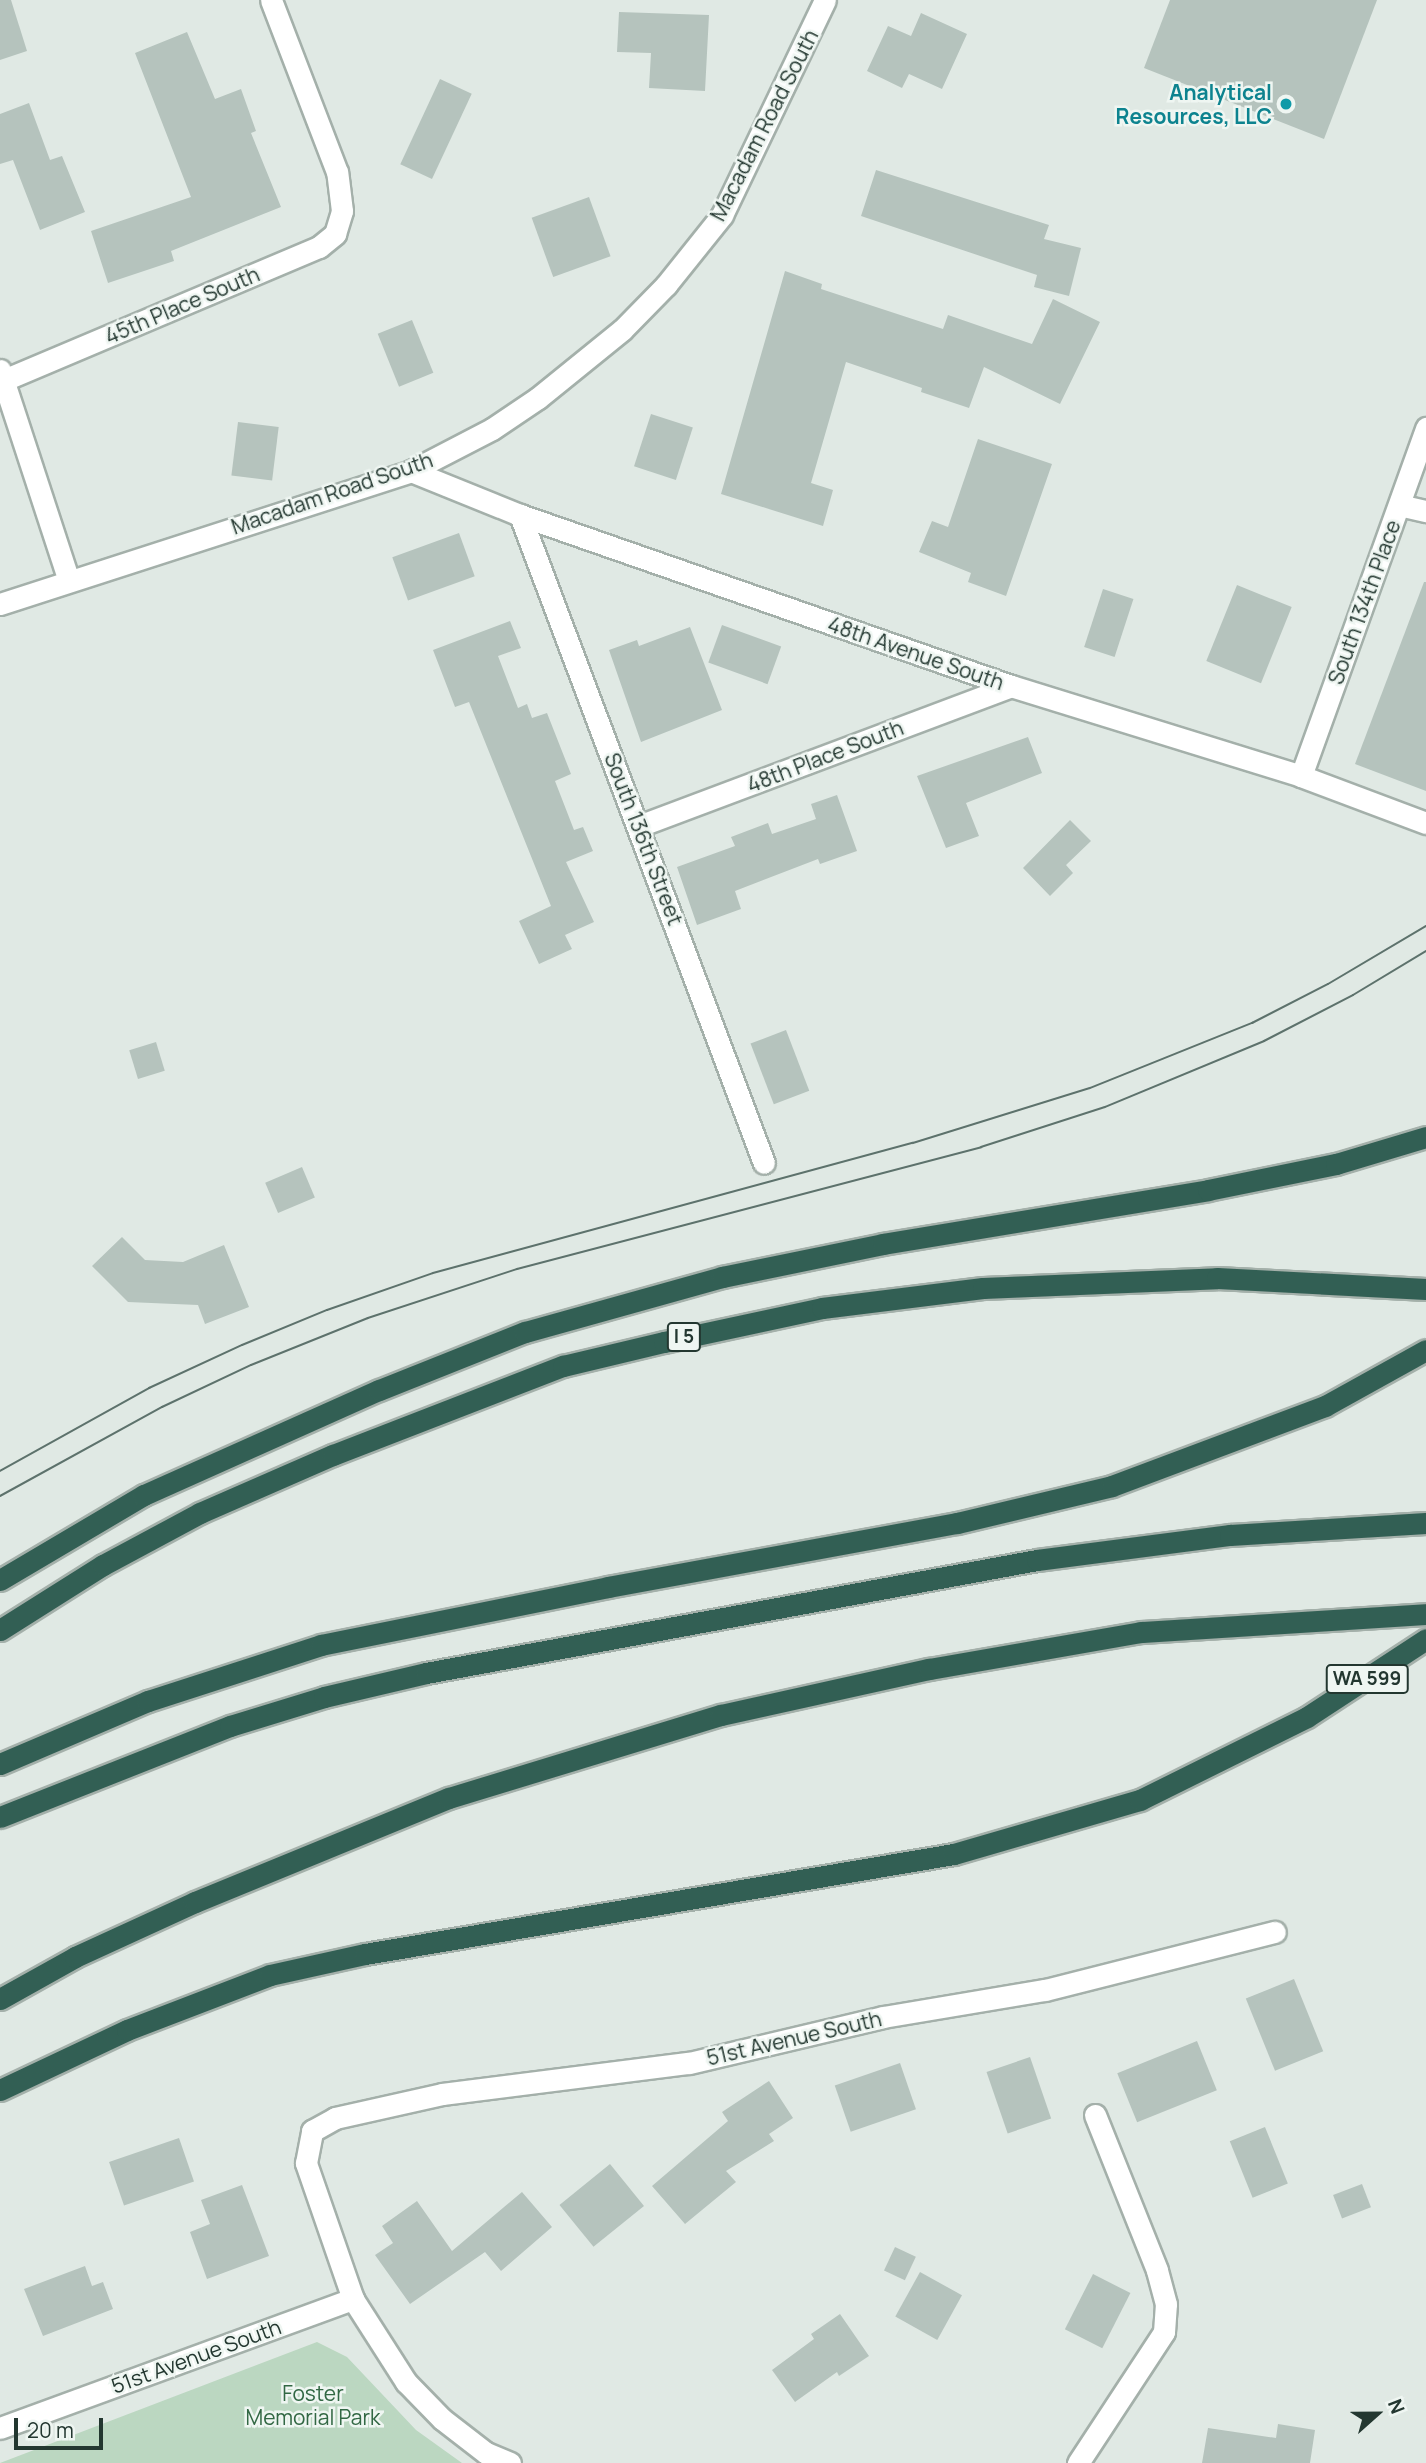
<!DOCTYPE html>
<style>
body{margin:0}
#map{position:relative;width:1426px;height:2463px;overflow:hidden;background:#e0e9e4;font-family:Manrope,sans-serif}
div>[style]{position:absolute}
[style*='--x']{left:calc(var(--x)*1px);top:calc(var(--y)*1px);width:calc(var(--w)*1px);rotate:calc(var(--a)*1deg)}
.green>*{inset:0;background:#bbd7c1}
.building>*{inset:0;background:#b5c3bd;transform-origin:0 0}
.roads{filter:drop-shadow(2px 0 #a4b0aa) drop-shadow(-2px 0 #a4b0aa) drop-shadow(0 2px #a4b0aa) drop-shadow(0 -2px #a4b0aa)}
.street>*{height:21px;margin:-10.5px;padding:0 10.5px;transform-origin:10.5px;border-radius:10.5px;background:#fff}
.secondary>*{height:21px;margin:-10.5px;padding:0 10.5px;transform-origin:10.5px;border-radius:10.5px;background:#fff}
.highway>*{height:21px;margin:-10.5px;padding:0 10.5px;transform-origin:10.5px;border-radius:10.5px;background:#325f54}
.tram>*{height:2px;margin:-1px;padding:0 1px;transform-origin:1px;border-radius:1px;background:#5d726c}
.dots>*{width:19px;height:19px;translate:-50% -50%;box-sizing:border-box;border:4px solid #eff6f2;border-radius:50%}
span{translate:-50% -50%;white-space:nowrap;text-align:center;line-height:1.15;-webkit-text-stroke:5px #eff6f2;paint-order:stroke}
.shield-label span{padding:2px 5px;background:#eff6f2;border:2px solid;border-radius:5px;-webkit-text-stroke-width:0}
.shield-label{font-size:19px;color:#233730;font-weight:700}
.culture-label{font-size:21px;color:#0d838f;font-weight:700}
.right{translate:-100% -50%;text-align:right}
.street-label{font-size:21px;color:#233730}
.park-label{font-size:21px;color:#326844}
.north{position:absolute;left:1342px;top:2379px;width:70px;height:70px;-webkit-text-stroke:5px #eff6f2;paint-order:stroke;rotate:69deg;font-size:19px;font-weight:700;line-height:28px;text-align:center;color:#233730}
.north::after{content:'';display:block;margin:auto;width:24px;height:32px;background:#233730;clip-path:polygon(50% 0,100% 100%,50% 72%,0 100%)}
.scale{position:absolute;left:14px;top:2418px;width:89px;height:32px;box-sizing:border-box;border:4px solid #233730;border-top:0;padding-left:9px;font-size:21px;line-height:24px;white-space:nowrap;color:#233730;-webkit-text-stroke:5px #eff6f2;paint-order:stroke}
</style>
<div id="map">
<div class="green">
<div style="clip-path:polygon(317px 2342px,347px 2357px,416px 2430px,462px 2463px,0 2463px)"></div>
</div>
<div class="building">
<div style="clip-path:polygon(0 0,11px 0,27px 51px,0 60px)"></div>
<div style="clip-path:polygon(1170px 0,1377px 0,1324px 139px,1144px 68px)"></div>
<div style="clip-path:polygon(619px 12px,709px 15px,705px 91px,649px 88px,651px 53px,617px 52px)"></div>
<div style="clip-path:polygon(921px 13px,967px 34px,942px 89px,909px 74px,902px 88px,867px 71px,888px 26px,911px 36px)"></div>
<div style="clip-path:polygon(187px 32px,215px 99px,241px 89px,256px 131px,251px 133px,281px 207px,171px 251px,174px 261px,108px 283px,91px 231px,191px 197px,135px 53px)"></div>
<div style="left:440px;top:79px;width:35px;height:94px;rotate:25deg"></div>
<div style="clip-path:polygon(29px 103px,50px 160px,62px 156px,85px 212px,40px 230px,13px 160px,0 164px,0 114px)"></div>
<div style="clip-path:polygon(876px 170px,1049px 225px,1044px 239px,1081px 248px,1069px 296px,1034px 287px,1037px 275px,861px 216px)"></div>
<div style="left:589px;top:197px;width:63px;height:61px;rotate:70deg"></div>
<div style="clip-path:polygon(785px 271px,822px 284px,821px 289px,943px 329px,948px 315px,1032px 344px,1053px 299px,1100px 322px,1060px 404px,984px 367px,969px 408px,921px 392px,922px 388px,846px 362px,811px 483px,833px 490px,823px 526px,721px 494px)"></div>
<div style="left:412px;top:320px;width:57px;height:37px;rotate:68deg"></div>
<div style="left:651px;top:414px;width:44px;height:55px;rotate:18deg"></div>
<div style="left:238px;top:422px;width:41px;height:54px;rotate:7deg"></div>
<div style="clip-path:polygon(978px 439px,1052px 464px,1006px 596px,968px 582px,971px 573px,919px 552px,932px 521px,948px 527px)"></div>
<div style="left:459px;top:533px;width:46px;height:71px;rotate:70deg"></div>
<div style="clip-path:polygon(1424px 582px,1426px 582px,1426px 791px,1355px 764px)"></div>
<div style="left:1237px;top:585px;width:59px;height:82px;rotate:22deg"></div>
<div style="left:1103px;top:589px;width:32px;height:61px;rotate:18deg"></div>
<div style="clip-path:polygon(510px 621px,521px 648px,498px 656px,518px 708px,527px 704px,532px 718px,547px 713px,571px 774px,555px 781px,574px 830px,583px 827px,593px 851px,566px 862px,594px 922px,565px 935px,572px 949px,539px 964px,519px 921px,551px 906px,469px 702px,455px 707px,433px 650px)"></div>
<div style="left:722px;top:625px;width:63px;height:40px;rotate:20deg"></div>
<div style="clip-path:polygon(690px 627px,722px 710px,641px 742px,609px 650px,637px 640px,639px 646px)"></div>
<div style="clip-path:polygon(1028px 737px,1042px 773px,966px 803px,979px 836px,946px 848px,917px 776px)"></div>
<div style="clip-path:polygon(837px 795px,857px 851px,820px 864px,818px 859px,735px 891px,741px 909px,697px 925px,677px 867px,735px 846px,731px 837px,768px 823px,772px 834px,816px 819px,811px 804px)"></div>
<div style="clip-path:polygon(1070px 820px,1091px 841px,1066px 865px,1073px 873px,1050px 896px,1023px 868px)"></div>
<div style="left:786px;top:1030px;width:65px;height:38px;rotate:69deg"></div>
<div style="left:156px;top:1042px;width:30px;height:28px;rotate:73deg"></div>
<div style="left:302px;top:1167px;width:33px;height:40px;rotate:67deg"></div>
<div style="clip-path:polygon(122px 1237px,145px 1260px,183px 1262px,224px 1245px,249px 1307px,205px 1324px,198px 1305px,128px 1302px,92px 1266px)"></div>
<div style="left:1294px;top:1979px;width:78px;height:52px;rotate:68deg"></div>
<div style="left:1197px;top:2041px;width:53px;height:86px;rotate:68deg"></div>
<div style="left:1030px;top:2057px;width:65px;height:46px;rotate:71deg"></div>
<div style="left:900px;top:2063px;width:49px;height:69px;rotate:71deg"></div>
<div style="clip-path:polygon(769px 2081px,793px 2118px,769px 2134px,774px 2141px,726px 2171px,736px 2182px,685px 2224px,652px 2186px,728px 2121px,722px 2112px)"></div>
<div style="left:1265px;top:2127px;width:61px;height:38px;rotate:68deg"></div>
<div style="left:179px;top:2138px;width:46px;height:74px;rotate:71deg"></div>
<div style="left:610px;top:2164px;width:54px;height:65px;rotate:51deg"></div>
<div style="left:1362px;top:2184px;width:25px;height:31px;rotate:69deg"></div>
<div style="clip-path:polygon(242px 2185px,269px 2256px,207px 2279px,190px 2232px,210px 2224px,201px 2200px)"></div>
<div style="clip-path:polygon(522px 2192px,552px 2227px,501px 2271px,485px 2252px,410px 2304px,375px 2255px,393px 2243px,382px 2226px,417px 2201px,452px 2251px)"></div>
<div style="left:895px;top:2247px;width:23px;height:26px;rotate:25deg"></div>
<div style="clip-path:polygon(85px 2266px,92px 2286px,103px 2282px,113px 2309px,43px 2336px,24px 2289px)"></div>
<div style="left:920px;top:2272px;width:48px;height:51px;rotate:29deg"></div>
<div style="left:1093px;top:2274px;width:42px;height:62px;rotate:27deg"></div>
<div style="clip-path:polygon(840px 2314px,869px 2356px,839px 2376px,837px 2372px,795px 2402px,772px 2370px,814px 2339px,811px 2334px)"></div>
<div style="clip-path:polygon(1278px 2424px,1315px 2430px,1310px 2463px,1202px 2463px,1208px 2428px,1276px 2438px)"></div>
</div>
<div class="roads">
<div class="street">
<div style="--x:0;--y:370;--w:222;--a:71.9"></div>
<div style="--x:4;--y:380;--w:342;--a:-22.9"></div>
<div style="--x:319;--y:247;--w:21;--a:-39"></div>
<div style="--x:335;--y:234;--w:24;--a:-73"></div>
<div style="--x:342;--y:211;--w:39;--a:-97"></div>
<div style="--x:337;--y:172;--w:184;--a:-111"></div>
<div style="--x:411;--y:471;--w:118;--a:22"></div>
<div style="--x:520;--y:515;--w:520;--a:19.2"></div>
<div style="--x:1011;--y:686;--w:304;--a:17.2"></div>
<div style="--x:1301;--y:776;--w:134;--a:20.6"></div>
<div style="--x:1399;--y:505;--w:28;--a:13"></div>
<div style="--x:520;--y:515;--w:692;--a:69.37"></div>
<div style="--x:1301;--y:776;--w:370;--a:-70.2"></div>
<div style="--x:639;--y:826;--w:397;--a:-20.6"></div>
<div style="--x:0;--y:2428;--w:376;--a:-20.1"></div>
<div style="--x:510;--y:2463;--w:26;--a:-157"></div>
<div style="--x:486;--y:2453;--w:56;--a:-142.3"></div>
<div style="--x:442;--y:2419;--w:52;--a:-134.2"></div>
<div style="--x:406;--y:2382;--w:98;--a:-122.6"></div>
<div style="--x:353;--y:2299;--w:144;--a:-109.1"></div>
<div style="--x:306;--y:2163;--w:33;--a:-79"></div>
<div style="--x:312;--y:2131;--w:26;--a:-29"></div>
<div style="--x:335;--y:2118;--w:110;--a:-12.6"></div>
<div style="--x:442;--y:2094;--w:249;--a:-7.2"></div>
<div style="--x:689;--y:2063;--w:199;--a:-13.3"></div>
<div style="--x:883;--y:2017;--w:164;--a:-9.5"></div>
<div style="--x:1045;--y:1990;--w:237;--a:-14.2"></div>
<div style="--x:1078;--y:2463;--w:157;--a:-56.7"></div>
<div style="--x:1164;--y:2332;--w:28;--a:-86"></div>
<div style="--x:1166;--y:2304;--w:35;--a:-105"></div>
<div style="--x:1157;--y:2270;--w:167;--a:-111.8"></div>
</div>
<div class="secondary">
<div style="--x:0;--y:604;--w:432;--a:-17.9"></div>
<div style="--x:411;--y:471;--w:91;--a:-27.4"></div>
<div style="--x:492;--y:429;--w:55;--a:-34"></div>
<div style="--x:538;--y:398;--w:108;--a:-39"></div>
<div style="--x:622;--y:330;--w:63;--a:-45.6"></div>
<div style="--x:666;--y:285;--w:90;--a:-51.3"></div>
<div style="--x:722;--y:215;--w:238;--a:-64.4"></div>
</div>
<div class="highway">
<div style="--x:0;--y:1580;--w:167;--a:-30.6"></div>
<div style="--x:144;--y:1495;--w:257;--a:-24.1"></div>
<div style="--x:379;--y:1390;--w:157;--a:-21.7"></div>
<div style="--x:525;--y:1332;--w:205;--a:-15.6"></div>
<div style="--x:722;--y:1277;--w:164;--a:-11.6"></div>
<div style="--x:883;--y:1244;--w:329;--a:-9.4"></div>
<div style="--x:1208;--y:1190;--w:131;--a:-11.5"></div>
<div style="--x:1336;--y:1164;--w:94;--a:-16.7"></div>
<div style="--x:0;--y:1630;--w:122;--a:-32.3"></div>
<div style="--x:103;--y:1565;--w:110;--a:-28.2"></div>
<div style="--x:200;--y:1513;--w:145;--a:-23.6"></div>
<div style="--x:333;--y:1455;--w:247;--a:-21.2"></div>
<div style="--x:563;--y:1366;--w:104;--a:-13.4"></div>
<div style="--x:664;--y:1342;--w:162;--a:-12.1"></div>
<div style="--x:822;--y:1308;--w:162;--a:-7.1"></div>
<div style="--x:983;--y:1288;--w:234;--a:-2.4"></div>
<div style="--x:1217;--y:1278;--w:209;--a:3"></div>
<div style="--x:0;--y:1764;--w:161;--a:-23.1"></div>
<div style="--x:148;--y:1701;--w:182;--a:-17.9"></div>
<div style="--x:321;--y:1645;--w:293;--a:-11.4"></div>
<div style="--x:608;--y:1587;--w:355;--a:-10.4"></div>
<div style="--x:957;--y:1523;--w:159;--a:-13.4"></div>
<div style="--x:1112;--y:1486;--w:228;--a:-20.6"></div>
<div style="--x:1325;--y:1406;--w:115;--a:-29"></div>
<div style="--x:0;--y:1817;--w:247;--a:-21.6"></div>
<div style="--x:230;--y:1726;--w:98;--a:-17.1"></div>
<div style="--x:324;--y:1697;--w:105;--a:-13.2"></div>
<div style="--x:426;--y:1673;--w:621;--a:-10.48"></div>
<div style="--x:1037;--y:1560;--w:195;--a:-7.4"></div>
<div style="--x:1230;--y:1535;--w:196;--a:-3.5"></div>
<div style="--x:0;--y:1999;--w:86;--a:-29.2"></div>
<div style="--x:75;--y:1957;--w:132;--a:-24.6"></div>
<div style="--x:195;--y:1902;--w:274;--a:-22.3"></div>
<div style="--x:449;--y:1798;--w:284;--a:-17"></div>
<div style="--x:721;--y:1715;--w:213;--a:-12.5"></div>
<div style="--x:929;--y:1669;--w:215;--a:-9.9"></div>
<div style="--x:1141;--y:1632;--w:286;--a:-3.6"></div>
<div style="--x:0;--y:2090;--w:140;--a:-25.3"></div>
<div style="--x:127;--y:2030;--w:153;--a:-21"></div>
<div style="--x:270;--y:1975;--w:97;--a:-12.5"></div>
<div style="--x:365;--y:1954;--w:597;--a:-9.64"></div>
<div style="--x:954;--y:1854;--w:194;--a:-16.2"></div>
<div style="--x:1140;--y:1800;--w:186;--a:-26.4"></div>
<div style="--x:1307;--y:1717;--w:142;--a:-33.2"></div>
</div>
</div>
<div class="tram">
<div style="--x:0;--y:1471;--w:171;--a:-29.1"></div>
<div style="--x:149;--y:1388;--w:102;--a:-24.8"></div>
<div style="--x:242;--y:1345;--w:92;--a:-22.4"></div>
<div style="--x:327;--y:1310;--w:112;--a:-19.2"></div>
<div style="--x:433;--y:1273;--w:497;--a:-15.2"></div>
<div style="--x:913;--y:1143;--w:185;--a:-17.3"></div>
<div style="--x:1090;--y:1088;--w:175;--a:-21.9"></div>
<div style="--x:1252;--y:1023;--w:85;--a:-27.2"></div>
<div style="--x:1328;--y:984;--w:114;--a:-30.6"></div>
<div style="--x:0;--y:1496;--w:185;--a:-28.8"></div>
<div style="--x:162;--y:1407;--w:98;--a:-25.3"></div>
<div style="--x:251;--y:1365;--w:126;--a:-21.9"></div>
<div style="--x:368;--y:1318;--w:157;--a:-18.2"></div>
<div style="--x:517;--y:1269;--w:480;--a:-14.7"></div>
<div style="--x:981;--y:1147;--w:130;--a:-17.9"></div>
<div style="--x:1105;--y:1107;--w:172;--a:-22.5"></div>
<div style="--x:1264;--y:1041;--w:100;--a:-27.3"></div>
<div style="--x:1353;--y:995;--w:85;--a:-31.1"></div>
</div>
<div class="dots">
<div style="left:1286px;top:104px;background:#0f9aa8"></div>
</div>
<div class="shield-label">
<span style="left:684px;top:1337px">I 5</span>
<span style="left:1367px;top:1679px">WA 599</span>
</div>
<div class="culture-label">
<span class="right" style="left:1272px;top:104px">Analytical<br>Resources, LLC</span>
</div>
<div class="street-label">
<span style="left:764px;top:125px;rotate:-63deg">Macadam Road South</span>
<span style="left:182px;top:305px;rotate:-23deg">45th Place South</span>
<span style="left:332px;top:493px;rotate:-19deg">Macadam Road South</span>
<span style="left:1364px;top:602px;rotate:-70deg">South 134th Place</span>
<span style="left:916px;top:653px;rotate:19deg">48th Avenue South</span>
<span style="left:825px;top:756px;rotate:-21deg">48th Place South</span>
<span style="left:644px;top:839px;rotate:69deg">South 136th Street</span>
<span style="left:794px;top:2038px;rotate:-13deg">51st Avenue South</span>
<span style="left:196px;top:2356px;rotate:-20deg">51st Avenue South</span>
</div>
<div class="park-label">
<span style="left:313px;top:2405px">Foster<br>Memorial Park</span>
</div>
<div class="north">N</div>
<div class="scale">20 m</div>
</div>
